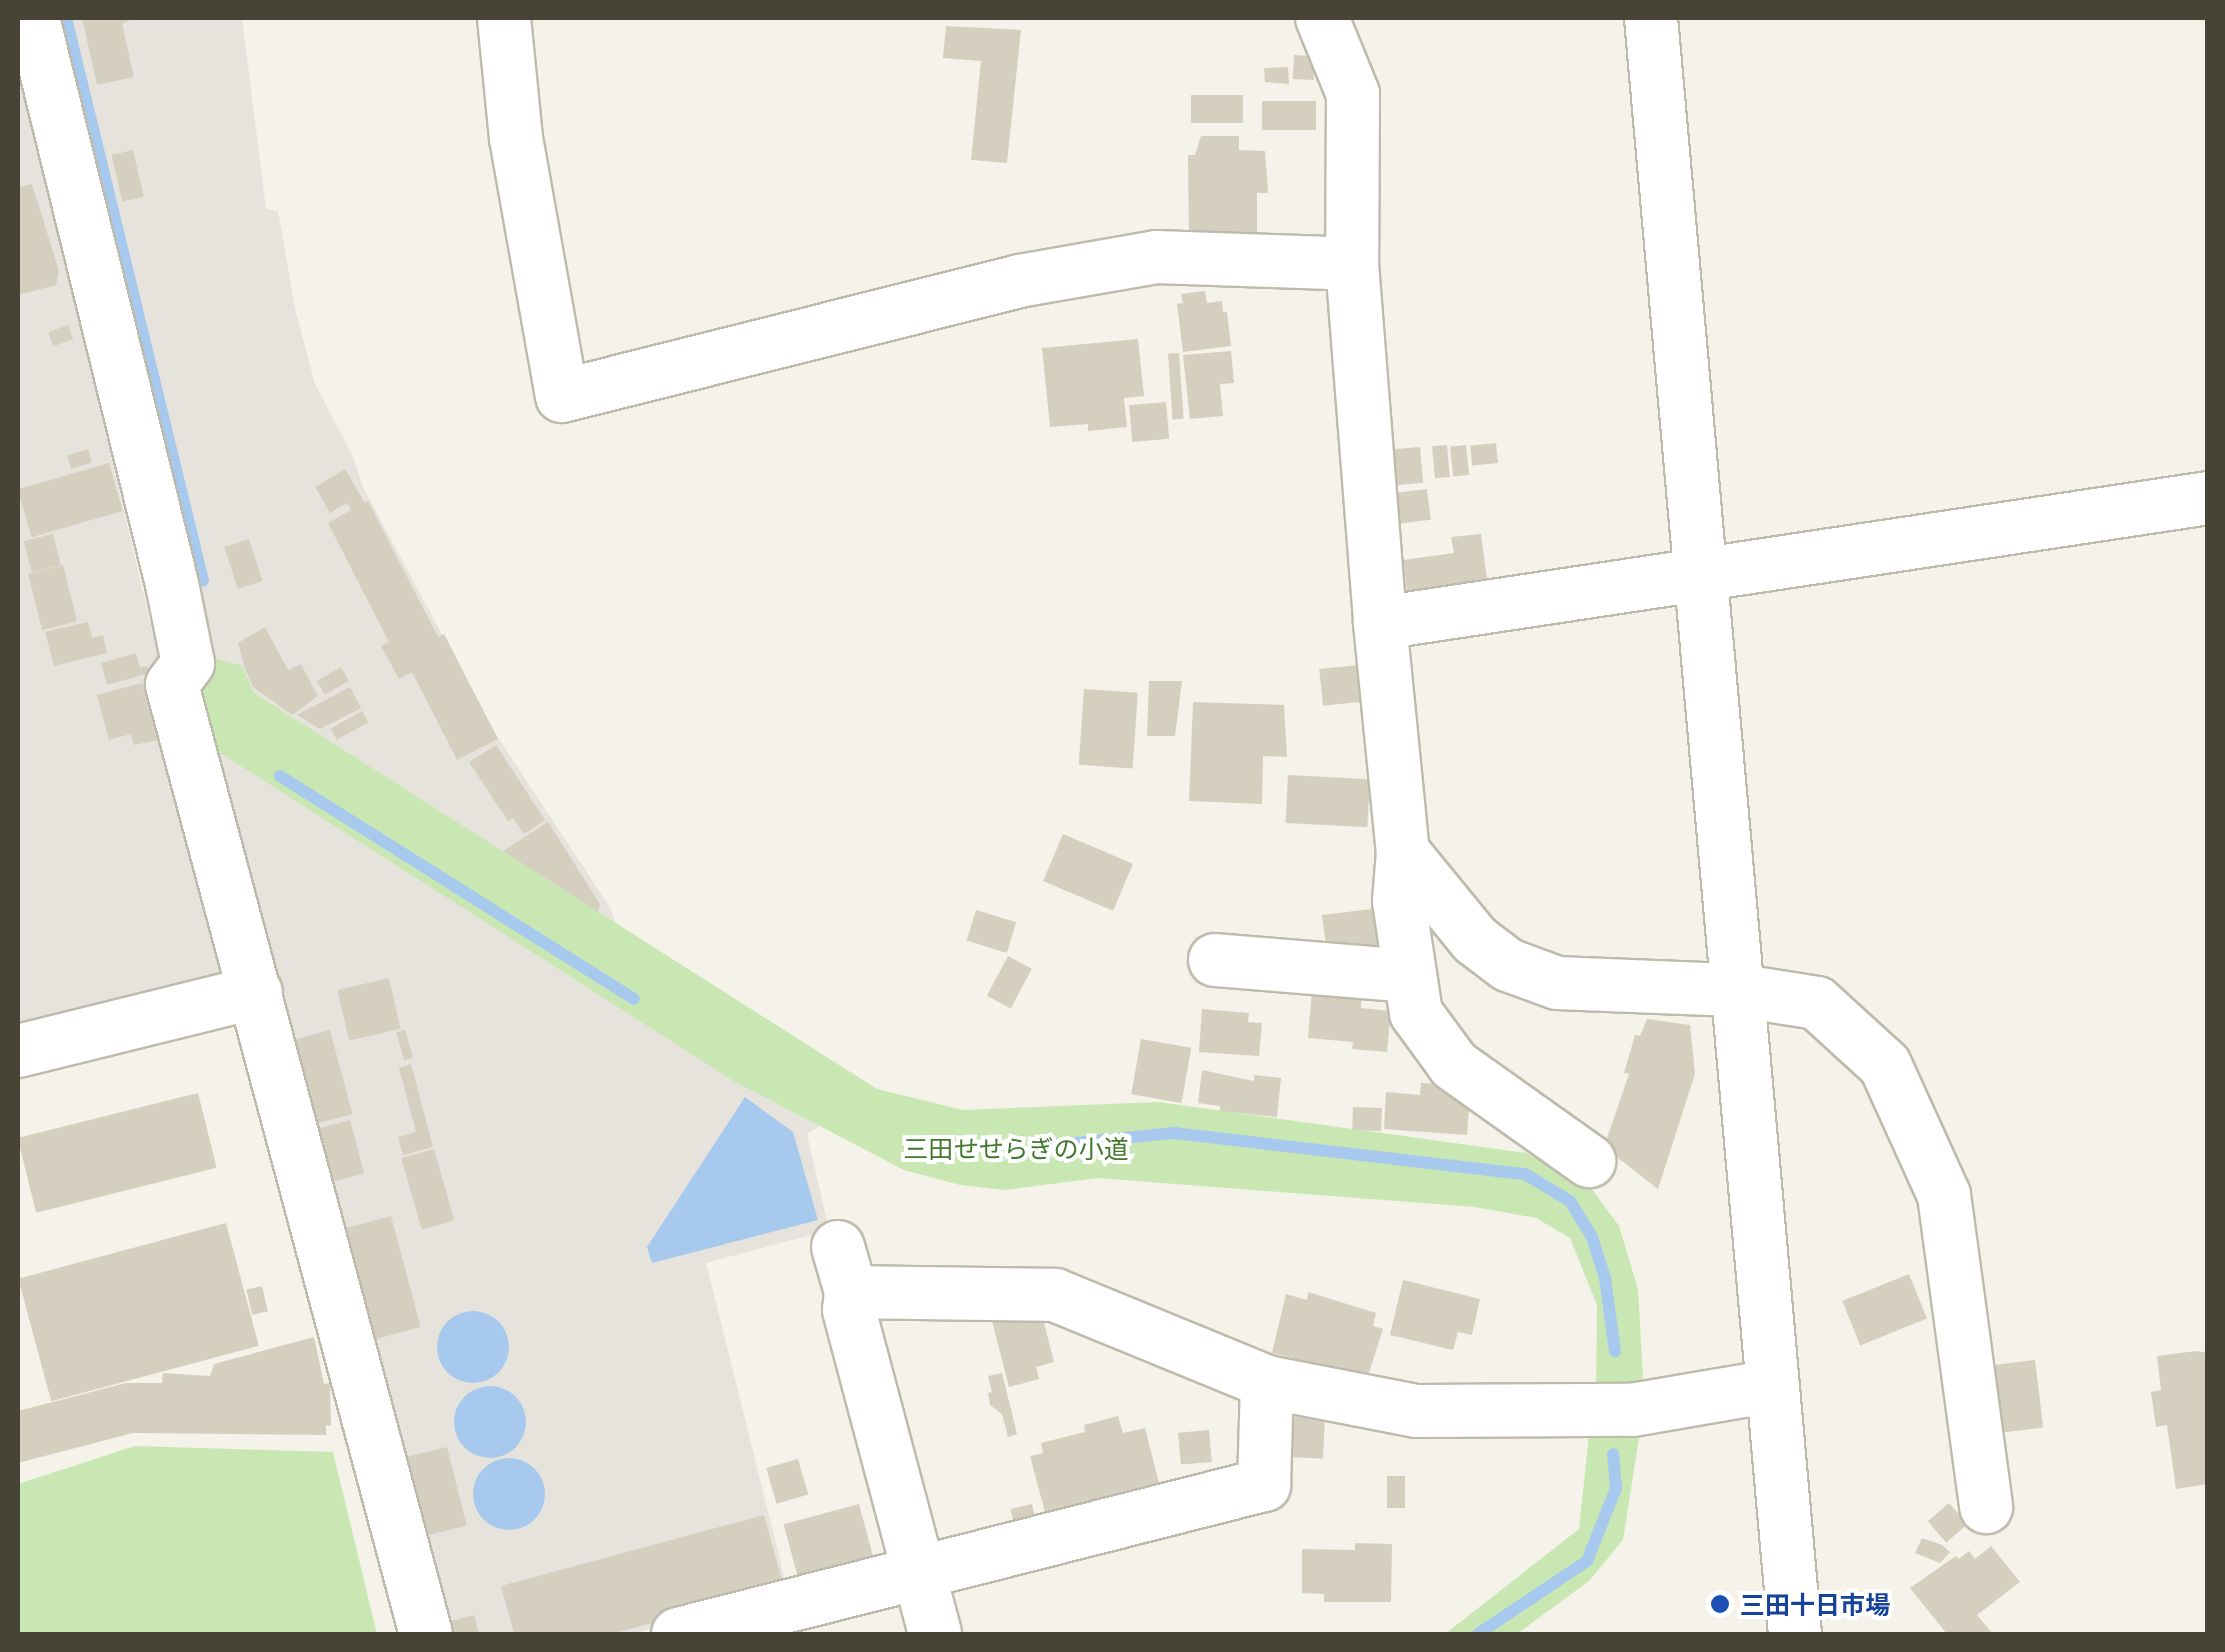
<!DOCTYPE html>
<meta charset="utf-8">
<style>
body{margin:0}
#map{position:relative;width:2225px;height:1652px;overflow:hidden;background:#f4f2e9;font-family:Barlow,"Noto Sans JP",sans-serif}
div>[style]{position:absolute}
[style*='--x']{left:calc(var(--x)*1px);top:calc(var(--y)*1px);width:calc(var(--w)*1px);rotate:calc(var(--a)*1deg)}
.industrial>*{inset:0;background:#e6e3dd}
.green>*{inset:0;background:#c9e7b3}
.water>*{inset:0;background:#a7c9ee}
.round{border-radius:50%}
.stream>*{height:12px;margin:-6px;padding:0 6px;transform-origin:6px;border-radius:6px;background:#a7c9ee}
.building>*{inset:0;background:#d5cfbf;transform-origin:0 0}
.roads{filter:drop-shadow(2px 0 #bfbbac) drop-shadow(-2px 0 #bfbbac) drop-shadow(0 2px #bfbbac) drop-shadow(0 -2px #bfbbac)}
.minor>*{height:52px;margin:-26px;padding:0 26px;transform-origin:26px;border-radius:26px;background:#fff}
.dots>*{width:28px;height:28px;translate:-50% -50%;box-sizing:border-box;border:5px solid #fff;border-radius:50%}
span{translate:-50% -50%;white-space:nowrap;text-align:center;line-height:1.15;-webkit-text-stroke:8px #fff;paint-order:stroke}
.park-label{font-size:25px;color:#40782c}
.transit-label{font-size:25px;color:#164399;font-weight:700}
.left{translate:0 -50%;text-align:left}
.frame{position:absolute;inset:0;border:20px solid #474337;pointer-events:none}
</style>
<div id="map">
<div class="industrial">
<div style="clip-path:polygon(71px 18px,242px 18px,266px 209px,278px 211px,296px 313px,315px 384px,353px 457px,363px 487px,493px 730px,611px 909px,633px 978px,847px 1109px,807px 1134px,829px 1230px,706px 1263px,788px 1592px,630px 1634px,441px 1634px,206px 727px,205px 627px)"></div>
<div style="clip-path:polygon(18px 62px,232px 969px,221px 989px,18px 1037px)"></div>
</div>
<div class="green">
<div style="clip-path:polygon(199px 654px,242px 666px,254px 693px,877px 1089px,963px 1110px,1158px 1102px,1526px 1153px,1588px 1184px,1619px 1226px,1638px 1289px,1644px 1395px,1596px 1397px,1597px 1305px,1570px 1238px,1536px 1218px,1475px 1207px,1098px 1178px,1005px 1190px,960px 1185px,904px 1170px,732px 1080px,208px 745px)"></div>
<div style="clip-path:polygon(1641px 1425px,1623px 1540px,1589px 1581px,1517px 1634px,1445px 1634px,1579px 1529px,1590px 1426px)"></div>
<div style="clip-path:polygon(135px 1446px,333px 1452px,377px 1634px,18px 1634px,18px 1484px)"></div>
</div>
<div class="water">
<div style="clip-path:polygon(745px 1097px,793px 1132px,818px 1220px,652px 1263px,647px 1247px)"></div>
<div class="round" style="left:437px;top:1311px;width:72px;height:72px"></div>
<div class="round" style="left:454px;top:1386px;width:72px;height:72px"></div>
<div class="round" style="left:473px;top:1458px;width:72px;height:72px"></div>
</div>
<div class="stream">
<div style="--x:66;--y:18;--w:579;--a:76.32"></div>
<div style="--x:280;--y:776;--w:418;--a:32.2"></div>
<div style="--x:1035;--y:1147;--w:140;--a:-5.8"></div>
<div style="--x:1174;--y:1133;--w:353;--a:6.7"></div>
<div style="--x:1525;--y:1174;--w:52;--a:31"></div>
<div style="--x:1570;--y:1201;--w:42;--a:58.6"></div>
<div style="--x:1592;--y:1237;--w:43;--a:72.4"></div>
<div style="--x:1605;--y:1278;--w:74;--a:82.2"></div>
<div style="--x:1478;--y:1634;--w:131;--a:-33.8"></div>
<div style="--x:1587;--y:1561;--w:79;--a:-68.3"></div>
<div style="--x:1616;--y:1488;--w:34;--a:-95"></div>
</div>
<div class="building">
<div style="clip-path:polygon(82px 18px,137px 18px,122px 23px,134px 77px,97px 85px)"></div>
<div style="clip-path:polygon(946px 26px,1021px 30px,1007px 163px,971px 160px,981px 61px,943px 58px)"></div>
<div style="left:1294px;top:55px;width:21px;height:24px;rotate:3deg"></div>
<div style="clip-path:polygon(1288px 67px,1289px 84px,1265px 82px,1264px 68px)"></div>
<div style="left:1243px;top:95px;width:28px;height:52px;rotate:90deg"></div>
<div style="left:1262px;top:101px;width:54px;height:29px"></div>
<div style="clip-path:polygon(1201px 136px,1239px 136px,1239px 150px,1265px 151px,1268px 193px,1257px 193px,1257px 236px,1189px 242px,1188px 155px,1195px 155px)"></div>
<div style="left:133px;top:150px;width:48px;height:22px;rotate:77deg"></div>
<div style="clip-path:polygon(32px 184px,59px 271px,56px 285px,18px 295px,18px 187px)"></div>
<div style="clip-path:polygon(1205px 291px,1207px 303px,1222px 301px,1223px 312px,1227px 312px,1231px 346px,1183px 352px,1177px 304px,1183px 303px,1181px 294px)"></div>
<div style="left:68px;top:325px;width:15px;height:21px;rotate:70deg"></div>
<div style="clip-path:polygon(1138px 339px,1144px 396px,1124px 398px,1127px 427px,1088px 431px,1088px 424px,1050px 427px,1042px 348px)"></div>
<div style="clip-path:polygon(1231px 351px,1234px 383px,1220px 384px,1223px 416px,1190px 419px,1183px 355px)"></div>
<div style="left:1179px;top:353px;width:66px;height:11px;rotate:86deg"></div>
<div style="left:1166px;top:402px;width:37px;height:37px;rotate:85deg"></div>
<div style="left:1496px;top:443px;width:20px;height:26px;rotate:84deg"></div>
<div style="left:1447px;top:445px;width:32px;height:15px;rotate:85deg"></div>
<div style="left:1466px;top:445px;width:30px;height:16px;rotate:84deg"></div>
<div style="left:1420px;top:447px;width:36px;height:27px;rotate:85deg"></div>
<div style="left:88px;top:449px;width:14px;height:22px;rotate:73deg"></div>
<div style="left:109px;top:463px;width:50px;height:95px;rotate:74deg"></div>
<div style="clip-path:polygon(345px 469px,365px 503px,368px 501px,438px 637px,444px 634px,498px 739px,457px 760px,412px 672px,399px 679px,381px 646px,389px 642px,328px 523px,351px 510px,347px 503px,330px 513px,315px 487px)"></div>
<div style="left:1427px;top:489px;width:31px;height:31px;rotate:83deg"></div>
<div style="left:53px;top:534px;width:32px;height:30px;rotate:76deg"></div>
<div style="clip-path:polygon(1481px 534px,1488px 587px,1408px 597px,1403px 560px,1454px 553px,1451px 537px)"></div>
<div style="left:249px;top:539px;width:44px;height:26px;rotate:72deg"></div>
<div style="left:63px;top:565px;width:58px;height:36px;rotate:76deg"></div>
<div style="clip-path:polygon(88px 622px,92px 638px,103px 635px,107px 653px,54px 666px,45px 632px)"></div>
<div style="clip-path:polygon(265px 627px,288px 670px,301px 664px,318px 696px,292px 715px,253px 687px,245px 669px,238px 643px)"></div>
<div style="clip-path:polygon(136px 653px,140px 668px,147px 666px,149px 673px,107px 685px,101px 663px)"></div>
<div style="left:1358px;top:665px;width:37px;height:39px;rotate:84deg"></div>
<div style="left:341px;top:667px;width:16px;height:28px;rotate:60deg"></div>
<div style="clip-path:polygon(1149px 681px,1182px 681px,1175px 736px,1147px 736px)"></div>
<div style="clip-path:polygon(142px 683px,157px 740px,134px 745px,131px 734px,109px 740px,97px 695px)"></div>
<div style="clip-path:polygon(350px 687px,361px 708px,320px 729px,297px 715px)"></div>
<div style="left:1084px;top:689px;width:54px;height:76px;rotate:4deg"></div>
<div style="clip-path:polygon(1193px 702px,1284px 705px,1287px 757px,1263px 756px,1262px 804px,1189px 801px)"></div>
<div style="left:362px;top:711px;width:13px;height:36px;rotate:61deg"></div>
<div style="clip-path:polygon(496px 745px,545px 820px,524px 834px,513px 818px,508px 821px,469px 762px)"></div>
<div style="left:1288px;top:775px;width:82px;height:48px;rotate:3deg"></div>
<div style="clip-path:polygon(548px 822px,600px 904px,598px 912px,503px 851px)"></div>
<div style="left:1063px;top:834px;width:76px;height:51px;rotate:23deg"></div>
<div style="clip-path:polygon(1388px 907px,1380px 958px,1327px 952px,1322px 915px)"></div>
<div style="left:976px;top:910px;width:42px;height:32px;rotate:17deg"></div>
<div style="left:1008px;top:956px;width:27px;height:45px;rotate:28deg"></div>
<div style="left:389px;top:978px;width:52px;height:53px;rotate:77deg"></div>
<div style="clip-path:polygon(1312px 990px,1362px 994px,1361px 1008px,1391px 1011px,1387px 1052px,1352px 1049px,1353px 1042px,1308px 1038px)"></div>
<div style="clip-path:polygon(1202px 1009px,1249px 1013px,1248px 1022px,1262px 1023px,1259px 1056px,1199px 1052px)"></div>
<div style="clip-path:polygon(1647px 1019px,1690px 1025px,1695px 1074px,1658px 1189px,1604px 1147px,1629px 1074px,1624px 1073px,1635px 1035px,1640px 1036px)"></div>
<div style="left:330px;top:1030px;width:87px;height:37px;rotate:75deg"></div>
<div style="left:405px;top:1030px;width:29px;height:9px;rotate:74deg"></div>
<div style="left:1141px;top:1039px;width:51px;height:56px;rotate:10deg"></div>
<div style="clip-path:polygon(411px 1064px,433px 1147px,403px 1155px,398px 1137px,416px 1132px,399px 1068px)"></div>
<div style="clip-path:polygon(1202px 1070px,1254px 1081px,1254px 1075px,1281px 1078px,1277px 1117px,1220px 1111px,1220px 1106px,1198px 1103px)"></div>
<div style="clip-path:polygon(1421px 1083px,1459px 1085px,1470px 1095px,1467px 1135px,1384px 1129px,1386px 1092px,1420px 1095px)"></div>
<div style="left:198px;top:1093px;width:77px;height:186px;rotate:76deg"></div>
<div style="left:1353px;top:1107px;width:29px;height:23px;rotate:2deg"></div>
<div style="left:350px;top:1120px;width:55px;height:35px;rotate:75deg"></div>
<div style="left:434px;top:1149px;width:74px;height:34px;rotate:74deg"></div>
<div style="left:391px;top:1216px;width:115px;height:51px;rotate:75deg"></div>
<div style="left:226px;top:1223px;width:127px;height:215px;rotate:75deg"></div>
<div style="left:1909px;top:1274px;width:48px;height:72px;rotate:68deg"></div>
<div style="clip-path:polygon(1403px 1280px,1480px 1299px,1472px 1335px,1458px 1332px,1453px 1350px,1390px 1335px)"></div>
<div style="left:262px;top:1286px;width:26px;height:16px;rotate:77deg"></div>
<div style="clip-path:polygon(1308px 1292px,1376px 1313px,1373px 1326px,1383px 1329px,1368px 1376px,1272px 1353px,1286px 1294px,1307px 1300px)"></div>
<div style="clip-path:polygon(1040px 1307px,1054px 1362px,1036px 1367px,1039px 1379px,1009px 1387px,992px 1321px)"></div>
<div style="clip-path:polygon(314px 1337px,324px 1384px,330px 1383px,331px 1426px,326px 1425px,326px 1435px,133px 1433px,18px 1463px,18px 1411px,126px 1383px,162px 1383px,163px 1373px,210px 1376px,214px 1364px)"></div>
<div style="clip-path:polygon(2196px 1351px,2208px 1353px,2208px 1484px,2176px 1489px,2167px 1425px,2156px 1427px,2151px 1392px,2161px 1390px,2157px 1356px)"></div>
<div style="left:2035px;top:1360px;width:68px;height:47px;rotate:83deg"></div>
<div style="clip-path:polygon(1002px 1373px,1017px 1434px,1008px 1437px,1002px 1414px,990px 1405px,988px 1393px,992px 1392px,988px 1376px)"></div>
<div style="clip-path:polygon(1118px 1416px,1123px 1433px,1145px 1428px,1159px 1483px,1045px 1512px,1030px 1456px,1043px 1453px,1041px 1443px,1085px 1432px,1084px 1425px)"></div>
<div style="left:1292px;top:1417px;width:33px;height:40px;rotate:3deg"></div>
<div style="left:1209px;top:1430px;width:32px;height:31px;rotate:85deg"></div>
<div style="left:447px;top:1447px;width:81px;height:49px;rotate:76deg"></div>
<div style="left:798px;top:1459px;width:37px;height:33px;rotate:74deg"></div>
<div style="left:1387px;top:1476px;width:18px;height:32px"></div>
<div style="left:1949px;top:1503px;width:28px;height:28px;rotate:49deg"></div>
<div style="left:859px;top:1504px;width:57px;height:78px;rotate:75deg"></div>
<div style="left:1032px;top:1504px;width:18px;height:22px;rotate:77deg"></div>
<div style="clip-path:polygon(764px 1515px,784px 1588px,611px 1634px,514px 1634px,501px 1586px)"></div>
<div style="clip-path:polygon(1922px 1538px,1942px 1545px,1950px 1552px,1940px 1563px,1915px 1553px)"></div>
<div style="clip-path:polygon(1355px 1543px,1392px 1544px,1391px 1602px,1324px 1602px,1324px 1594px,1302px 1593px,1302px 1549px,1355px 1550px)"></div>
<div style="clip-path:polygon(1991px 1546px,2020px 1582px,1977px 1615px,1993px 1634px,1947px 1634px,1910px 1588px,1956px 1556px,1959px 1559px,1969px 1551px,1975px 1559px)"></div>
<div style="clip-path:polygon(474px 1615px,479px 1634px,447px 1634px,444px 1623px)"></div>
</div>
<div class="roads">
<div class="minor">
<div style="--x:33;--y:18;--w:583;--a:76.2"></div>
<div style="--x:172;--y:584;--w:81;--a:78.6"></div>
<div style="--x:188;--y:663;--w:27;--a:126"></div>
<div style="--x:172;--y:685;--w:982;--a:75.02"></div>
<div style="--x:504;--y:18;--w:121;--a:84.3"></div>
<div style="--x:516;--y:138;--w:262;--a:79.9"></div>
<div style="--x:562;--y:396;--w:471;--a:-14.1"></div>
<div style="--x:1019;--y:281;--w:139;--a:-9.9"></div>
<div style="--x:1156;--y:257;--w:196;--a:2"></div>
<div style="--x:1322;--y:18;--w:82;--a:67.8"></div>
<div style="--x:1353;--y:94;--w:170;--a:90.3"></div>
<div style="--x:1352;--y:264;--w:360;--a:85.5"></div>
<div style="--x:1380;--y:623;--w:230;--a:84.3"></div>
<div style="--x:1403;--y:852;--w:114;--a:50.7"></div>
<div style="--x:1475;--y:940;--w:41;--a:37.1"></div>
<div style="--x:1508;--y:965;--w:52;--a:20.2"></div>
<div style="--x:1557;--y:983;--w:178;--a:2.3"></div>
<div style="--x:1735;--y:990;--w:83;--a:9"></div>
<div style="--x:1817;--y:1003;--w:92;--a:42.4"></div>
<div style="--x:1885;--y:1065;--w:143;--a:65.6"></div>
<div style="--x:1944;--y:1195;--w:315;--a:82.3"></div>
<div style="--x:1651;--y:18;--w:1622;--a:84.91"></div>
<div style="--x:1380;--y:623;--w:837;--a:-8.58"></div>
<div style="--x:1403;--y:852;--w:49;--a:94.7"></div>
<div style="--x:1399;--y:901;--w:113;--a:81.4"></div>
<div style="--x:1416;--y:1013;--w:64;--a:53.8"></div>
<div style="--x:1454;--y:1065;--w:166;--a:35.4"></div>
<div style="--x:1215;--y:960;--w:195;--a:4.7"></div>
<div style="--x:18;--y:1051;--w:245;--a:-13.9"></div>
<div style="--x:838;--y:1247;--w:47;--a:73.9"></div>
<div style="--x:851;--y:1292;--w:18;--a:96"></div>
<div style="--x:849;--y:1310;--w:335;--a:75.1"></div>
<div style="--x:851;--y:1292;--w:204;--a:0.8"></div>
<div style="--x:1055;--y:1295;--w:229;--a:22.3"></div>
<div style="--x:1267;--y:1382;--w:152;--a:11"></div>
<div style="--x:1416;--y:1411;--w:216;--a:-0.3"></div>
<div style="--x:1632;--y:1410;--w:142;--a:-9.7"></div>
<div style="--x:678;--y:1634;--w:605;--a:-14.27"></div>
<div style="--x:1264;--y:1485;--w:103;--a:-88.3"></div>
</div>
</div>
<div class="dots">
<div style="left:1720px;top:1604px;background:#1a4fb4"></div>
</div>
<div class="park-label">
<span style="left:1016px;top:1148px">三田せせらぎの小道</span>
</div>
<div class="transit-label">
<span class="left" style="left:1740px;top:1604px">三田十日市場</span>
</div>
<div class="frame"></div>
</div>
